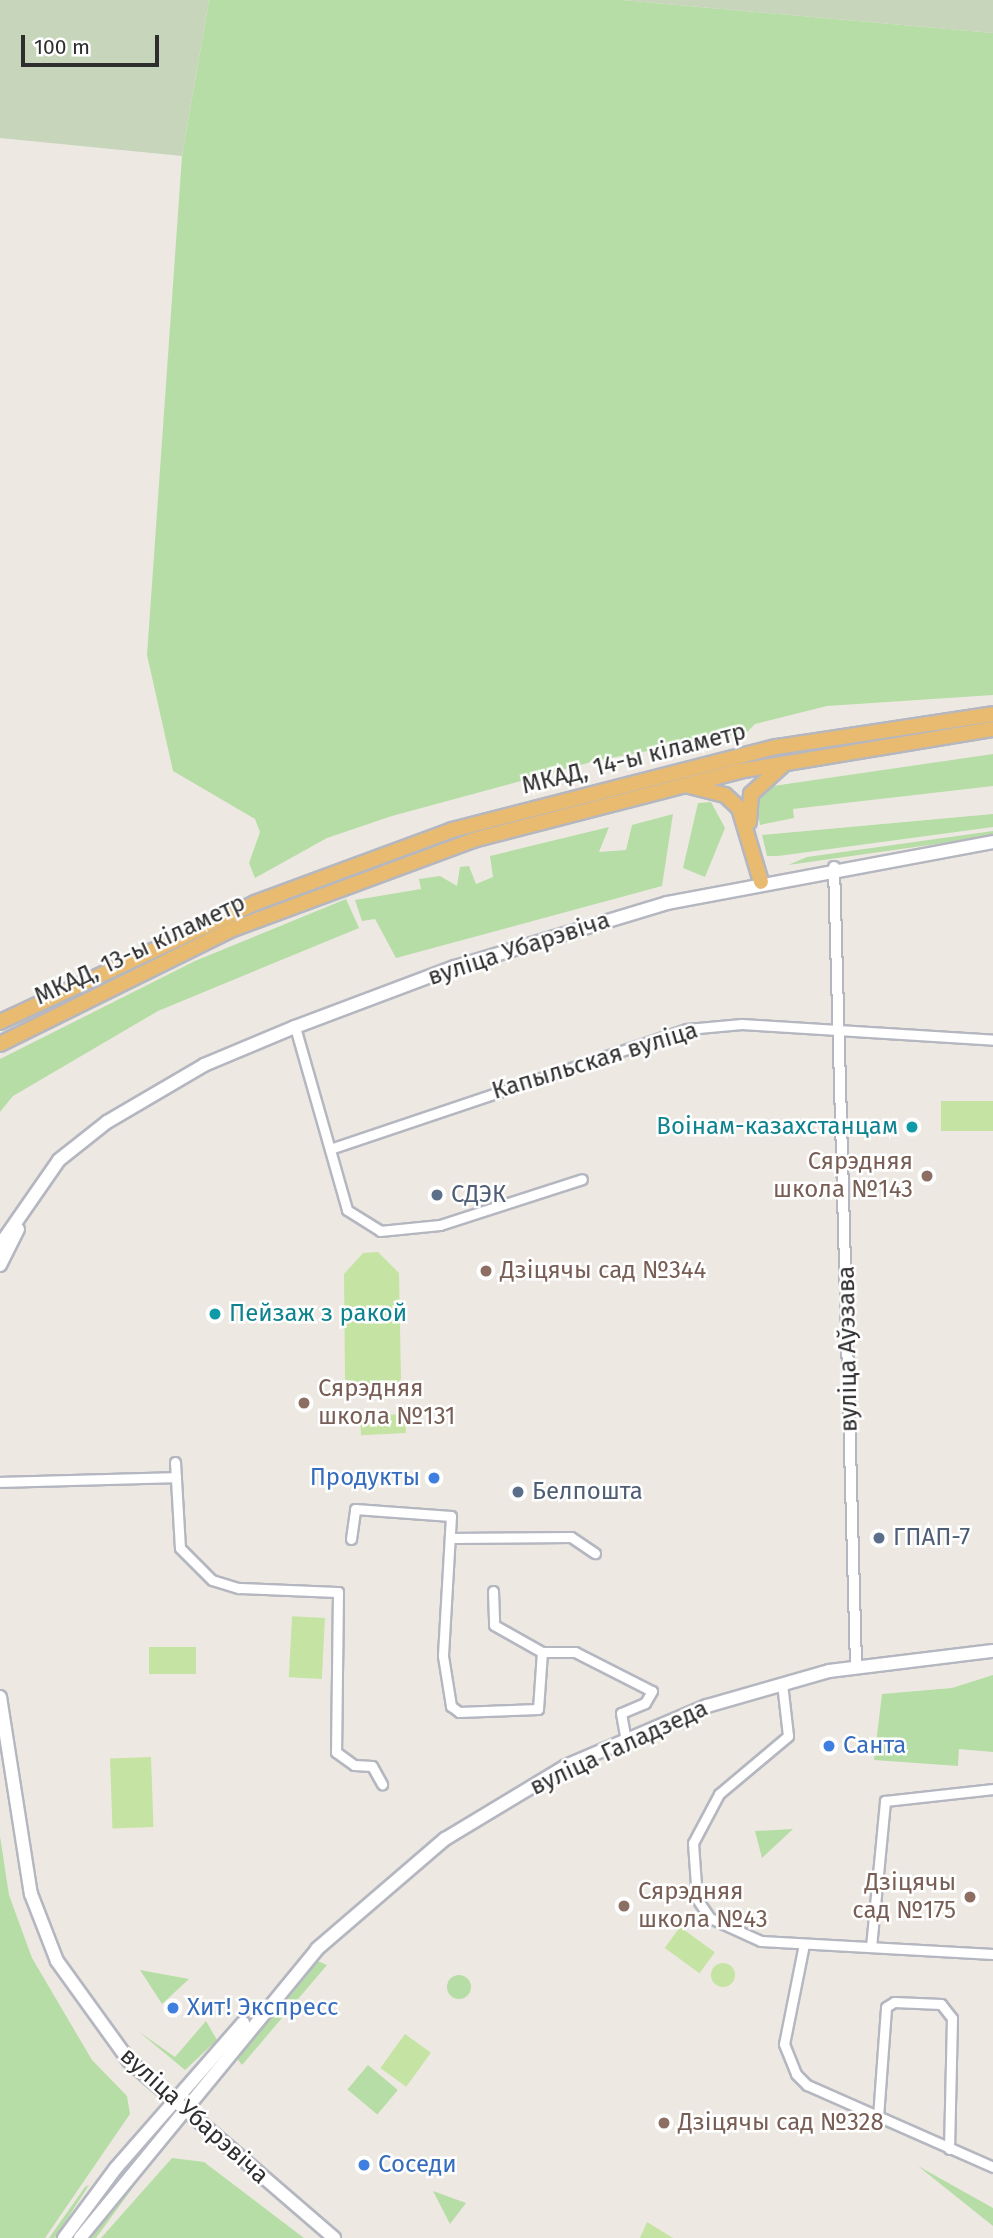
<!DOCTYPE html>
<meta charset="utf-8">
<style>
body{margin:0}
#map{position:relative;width:993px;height:2238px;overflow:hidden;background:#ede9e2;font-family:"Fira Sans",sans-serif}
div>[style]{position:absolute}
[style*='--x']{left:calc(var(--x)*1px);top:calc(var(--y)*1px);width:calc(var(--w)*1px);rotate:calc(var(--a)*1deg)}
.green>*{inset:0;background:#b6dda6;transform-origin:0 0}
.round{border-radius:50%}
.cemetery>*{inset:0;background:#c7d5bb}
.pitch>*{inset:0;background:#c5e3a3;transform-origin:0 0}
.roads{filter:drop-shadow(2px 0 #b5b7c0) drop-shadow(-2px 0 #b5b7c0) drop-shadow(0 2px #b5b7c0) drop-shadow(0 -2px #b5b7c0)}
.minor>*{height:9px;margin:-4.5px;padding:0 4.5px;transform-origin:4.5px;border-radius:4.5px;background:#fff}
.tertiary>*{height:10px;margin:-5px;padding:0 5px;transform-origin:5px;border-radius:5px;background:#fff}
.secondary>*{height:12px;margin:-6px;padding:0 6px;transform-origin:6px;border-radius:6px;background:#fff}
.trunk>*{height:14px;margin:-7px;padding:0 7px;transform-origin:7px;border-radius:7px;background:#e8bb70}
.dots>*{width:19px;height:19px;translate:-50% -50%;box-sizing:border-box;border:4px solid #fff;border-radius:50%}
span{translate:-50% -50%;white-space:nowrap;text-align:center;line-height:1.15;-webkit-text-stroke:5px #fff;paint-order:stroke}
.street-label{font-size:24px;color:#2e2e2e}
.culture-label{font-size:24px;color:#0d838f}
.right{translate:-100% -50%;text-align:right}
.left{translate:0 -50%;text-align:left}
.education-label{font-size:24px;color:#785e54}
.service-label{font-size:24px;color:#4e5e75}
.shop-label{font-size:24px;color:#366cbe}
.scale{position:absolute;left:21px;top:35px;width:138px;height:32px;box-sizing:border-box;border:4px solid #2e2e2e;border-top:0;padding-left:9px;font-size:21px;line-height:24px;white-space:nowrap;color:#2e2e2e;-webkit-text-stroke:5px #fff;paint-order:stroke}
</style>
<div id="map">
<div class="green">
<div style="clip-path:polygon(209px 0,622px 0,993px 33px,993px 695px,827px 706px,755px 724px,746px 733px,599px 760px,392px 816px,327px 838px,255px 878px,249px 863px,260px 832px,255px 819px,173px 771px,147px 655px,182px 156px)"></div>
<div style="clip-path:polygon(993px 754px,993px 786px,793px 809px,794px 818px,760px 825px,756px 802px,773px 786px)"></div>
<div style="clip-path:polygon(711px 802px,725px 828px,705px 877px,683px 868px,698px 803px)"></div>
<div style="clip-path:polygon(673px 814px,662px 886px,396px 958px,375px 919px,362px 921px,355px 900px,421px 889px,419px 879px,440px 876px,457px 886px,460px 867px,469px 866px,476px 884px,493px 877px,490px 856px,609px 827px,599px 852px,626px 850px,632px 825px)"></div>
<div style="clip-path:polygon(993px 814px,993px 827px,778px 856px,767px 856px,762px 835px)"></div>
<div style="clip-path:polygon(993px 831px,993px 836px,788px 865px,807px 857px)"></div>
<div style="clip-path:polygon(346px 899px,359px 928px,158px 1011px,13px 1096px,0 1112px,0 1059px,195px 961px)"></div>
<div style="clip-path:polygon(993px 1675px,993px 1752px,959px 1749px,958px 1766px,874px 1760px,882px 1694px,952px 1688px)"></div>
<div style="clip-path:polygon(793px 1829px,762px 1858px,755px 1831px)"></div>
<div style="clip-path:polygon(0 1836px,9px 1895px,32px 1958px,92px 2060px,127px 2096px,130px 2114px,45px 2238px,0 2238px)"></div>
<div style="clip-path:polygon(315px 1960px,327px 1965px,242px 2065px,235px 2056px)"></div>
<div style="clip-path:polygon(140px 1970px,189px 1979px,162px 2004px)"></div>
<div class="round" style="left:447px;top:1975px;width:24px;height:24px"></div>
<div style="clip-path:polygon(206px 2021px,217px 2040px,185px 2070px,138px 2031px,175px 2057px)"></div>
<div style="left:368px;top:2065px;width:39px;height:32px;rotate:40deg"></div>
<div style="clip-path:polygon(161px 2149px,96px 2238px,88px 2238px)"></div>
<div style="clip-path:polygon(172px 2158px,204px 2162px,304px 2238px,101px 2238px)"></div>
<div style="clip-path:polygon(918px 2166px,993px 2208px,993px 2226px)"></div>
<div style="clip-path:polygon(89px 2185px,55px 2238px,49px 2238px,85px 2187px)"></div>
<div style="clip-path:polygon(433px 2191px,466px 2203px,450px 2224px)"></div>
</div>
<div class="cemetery">
<div style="clip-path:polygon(0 0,209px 0,182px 156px,0 138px)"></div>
<div style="clip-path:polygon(622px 0,993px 0,993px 33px)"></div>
</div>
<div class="pitch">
<div style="left:941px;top:1101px;width:52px;height:30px"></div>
<div style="clip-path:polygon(378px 1252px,399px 1273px,401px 1379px,392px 1390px,365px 1396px,345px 1379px,344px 1274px,363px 1253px)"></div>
<div style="left:405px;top:1414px;width:19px;height:45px;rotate:87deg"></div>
<div style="left:325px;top:1618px;width:61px;height:33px;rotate:93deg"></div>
<div style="left:196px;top:1647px;width:27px;height:47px;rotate:90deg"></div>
<div style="left:151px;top:1757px;width:70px;height:41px;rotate:88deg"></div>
<div style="left:680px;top:1927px;width:43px;height:26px;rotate:36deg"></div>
<div class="round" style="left:711px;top:1963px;width:24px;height:24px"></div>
<div style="left:405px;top:2034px;width:32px;height:42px;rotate:36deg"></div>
<div style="clip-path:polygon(647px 2222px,673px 2238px,640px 2238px)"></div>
</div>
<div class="roads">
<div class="minor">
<div style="--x:295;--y:1027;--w:190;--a:74.1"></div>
<div style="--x:347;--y:1210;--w:39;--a:32"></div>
<div style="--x:380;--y:1231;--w:60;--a:-5.7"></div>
<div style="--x:440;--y:1225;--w:149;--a:-17.9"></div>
<div style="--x:330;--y:1149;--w:377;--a:-18.6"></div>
<div style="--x:687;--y:1029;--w:55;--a:-5.2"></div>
<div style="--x:742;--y:1024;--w:252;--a:3.6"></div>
<div style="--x:175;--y:1462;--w:86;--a:86.7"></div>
<div style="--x:180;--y:1548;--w:45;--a:45"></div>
<div style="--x:212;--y:1580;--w:28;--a:17"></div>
<div style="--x:239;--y:1588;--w:99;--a:2.3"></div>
<div style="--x:338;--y:1592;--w:160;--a:90.7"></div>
<div style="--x:336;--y:1752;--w:22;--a:36"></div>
<div style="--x:354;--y:1765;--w:18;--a:3"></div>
<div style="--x:372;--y:1766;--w:21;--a:61"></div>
<div style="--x:0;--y:1482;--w:176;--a:-1.6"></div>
<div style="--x:450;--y:1538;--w:121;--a:-0.5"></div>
<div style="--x:571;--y:1537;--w:29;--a:34"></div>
<div style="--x:351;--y:1539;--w:30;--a:-82"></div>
<div style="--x:355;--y:1509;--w:96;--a:4.2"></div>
<div style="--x:451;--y:1516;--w:140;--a:93.3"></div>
<div style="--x:443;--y:1656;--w:51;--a:80.9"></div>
<div style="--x:451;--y:1706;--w:10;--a:37"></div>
<div style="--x:459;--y:1712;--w:79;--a:-2.2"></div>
<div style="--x:538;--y:1709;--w:57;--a:-86"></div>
<div style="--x:493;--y:1591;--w:34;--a:88"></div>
<div style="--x:494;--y:1625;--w:55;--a:29.4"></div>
<div style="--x:542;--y:1652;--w:33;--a:0"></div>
<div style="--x:575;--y:1652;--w:86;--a:26.9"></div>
<div style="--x:652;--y:1691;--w:14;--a:120"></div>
<div style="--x:645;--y:1703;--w:26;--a:157"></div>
<div style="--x:621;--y:1713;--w:27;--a:80"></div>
<div style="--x:782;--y:1683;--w:53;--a:83.5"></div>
<div style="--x:788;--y:1736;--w:90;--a:140"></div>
<div style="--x:719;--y:1794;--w:55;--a:118"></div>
<div style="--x:693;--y:1843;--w:56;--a:85.9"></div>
<div style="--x:697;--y:1899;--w:23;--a:56"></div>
<div style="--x:710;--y:1918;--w:56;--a:24.3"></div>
<div style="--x:761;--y:1941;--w:232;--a:3.2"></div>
<div style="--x:804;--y:1944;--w:102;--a:101.3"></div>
<div style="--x:784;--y:2044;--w:32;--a:68"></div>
<div style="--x:796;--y:2074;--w:16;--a:45"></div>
<div style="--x:807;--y:2085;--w:203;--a:23.8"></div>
<div style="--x:871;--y:1947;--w:147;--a:-84.5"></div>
<div style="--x:885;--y:1801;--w:109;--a:-6.3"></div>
<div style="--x:878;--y:2117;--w:110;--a:-85.8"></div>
<div style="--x:886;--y:2007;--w:9;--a:-32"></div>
<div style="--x:894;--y:2002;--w:47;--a:2.4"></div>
<div style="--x:941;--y:2004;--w:18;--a:52"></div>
<div style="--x:952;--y:2018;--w:131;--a:91.3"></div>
</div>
<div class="tertiary">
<div style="--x:834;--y:867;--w:800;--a:88.42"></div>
</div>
<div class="secondary">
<div style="--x:0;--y:1245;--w:103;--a:-55.2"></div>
<div style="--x:59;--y:1160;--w:61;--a:-38.4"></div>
<div style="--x:107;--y:1122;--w:113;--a:-30.4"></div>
<div style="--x:204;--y:1065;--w:99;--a:-22.7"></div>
<div style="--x:295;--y:1027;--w:171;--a:-20.6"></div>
<div style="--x:455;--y:967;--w:221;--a:-16.8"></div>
<div style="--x:667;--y:903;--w:332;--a:-10.6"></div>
<div style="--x:0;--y:1265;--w:40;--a:-63.4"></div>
<div style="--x:0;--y:1697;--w:199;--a:81.1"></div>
<div style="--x:31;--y:1894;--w:72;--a:68.8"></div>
<div style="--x:57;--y:1961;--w:123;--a:54.2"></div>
<div style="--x:129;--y:2061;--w:271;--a:40.8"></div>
<div style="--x:64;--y:2238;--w:87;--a:-53.4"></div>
<div style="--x:116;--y:2168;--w:193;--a:-48.8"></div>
<div style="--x:80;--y:2238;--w:374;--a:-50.6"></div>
<div style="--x:317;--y:1949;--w:169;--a:-40.7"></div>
<div style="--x:445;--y:1839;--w:141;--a:-31.1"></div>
<div style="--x:566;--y:1766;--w:153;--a:-23.1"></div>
<div style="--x:707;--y:1706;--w:127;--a:-16"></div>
<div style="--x:829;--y:1671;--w:165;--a:-7"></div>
</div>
<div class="trunk">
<div style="--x:689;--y:786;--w:37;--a:14"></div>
<div style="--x:725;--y:795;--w:19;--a:43"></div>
<div style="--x:739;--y:808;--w:77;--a:73.4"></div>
<div style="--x:749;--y:822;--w:28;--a:-86"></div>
<div style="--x:751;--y:794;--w:42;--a:-42.1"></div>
<div style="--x:0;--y:1022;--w:281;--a:-25"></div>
<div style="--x:255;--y:903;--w:210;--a:-20.3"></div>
<div style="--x:452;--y:830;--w:334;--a:-14.4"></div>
<div style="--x:776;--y:747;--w:219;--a:-8.6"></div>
<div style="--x:0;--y:1044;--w:260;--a:-26.3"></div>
<div style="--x:233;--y:929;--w:256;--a:-20.3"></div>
<div style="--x:473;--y:840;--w:275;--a:-14.5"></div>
<div style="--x:739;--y:771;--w:257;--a:-9.4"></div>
</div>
</div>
<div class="dots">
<div style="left:912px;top:1127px;background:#0f9aa8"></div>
<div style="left:927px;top:1176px;background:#8d6e63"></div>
<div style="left:437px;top:1195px;background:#5c6f8a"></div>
<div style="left:486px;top:1271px;background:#8d6e63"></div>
<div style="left:215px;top:1314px;background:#0f9aa8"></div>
<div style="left:304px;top:1403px;background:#8d6e63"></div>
<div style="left:434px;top:1478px;background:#3f7fe0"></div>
<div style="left:518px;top:1492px;background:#5c6f8a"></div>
<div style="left:879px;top:1538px;background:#5c6f8a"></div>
<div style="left:829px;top:1746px;background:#3f7fe0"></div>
<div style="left:970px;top:1897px;background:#8d6e63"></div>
<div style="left:624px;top:1906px;background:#8d6e63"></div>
<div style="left:173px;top:2008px;background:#3f7fe0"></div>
<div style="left:664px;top:2123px;background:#8d6e63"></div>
<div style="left:364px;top:2165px;background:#3f7fe0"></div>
</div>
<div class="street-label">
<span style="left:634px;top:759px;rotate:-14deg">МКАД, 14-ы кіламетр</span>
<span style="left:519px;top:949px;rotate:-18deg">вуліца Убарэвіча</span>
<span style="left:140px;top:950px;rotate:-25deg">МКАД, 13-ы кіламетр</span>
<span style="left:595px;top:1061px;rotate:-17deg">Капыльская вуліца</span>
<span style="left:848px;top:1349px;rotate:-91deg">вуліца Аўэзава</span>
<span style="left:619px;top:1748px;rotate:-25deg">вуліца Галадзеда</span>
<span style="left:194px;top:2116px;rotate:42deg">вуліца Убарэвіча</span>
</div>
<div class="culture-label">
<span class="right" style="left:898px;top:1127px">Воінам-казахстанцам</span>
<span class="left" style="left:229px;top:1314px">Пейзаж з ракой</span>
</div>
<div class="education-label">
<span class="right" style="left:913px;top:1176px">Сярэдняя<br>школа №143</span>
<span class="left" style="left:500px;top:1271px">Дзіцячы сад №344</span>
<span class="left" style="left:318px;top:1403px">Сярэдняя<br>школа №131</span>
<span class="right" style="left:956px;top:1897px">Дзіцячы<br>сад №175</span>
<span class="left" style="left:638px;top:1906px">Сярэдняя<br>школа №43</span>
<span class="left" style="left:678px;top:2123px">Дзіцячы сад №328</span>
</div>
<div class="service-label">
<span class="left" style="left:451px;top:1195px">СДЭК</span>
<span class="left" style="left:532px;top:1492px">Белпошта</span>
<span class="left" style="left:893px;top:1538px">ГПАП-7</span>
</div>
<div class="shop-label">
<span class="right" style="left:420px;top:1478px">Продукты</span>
<span class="left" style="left:843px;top:1746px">Санта</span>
<span class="left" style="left:187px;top:2008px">Хит! Экспресс</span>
<span class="left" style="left:378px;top:2165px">Соседи</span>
</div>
<div class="scale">100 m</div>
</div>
